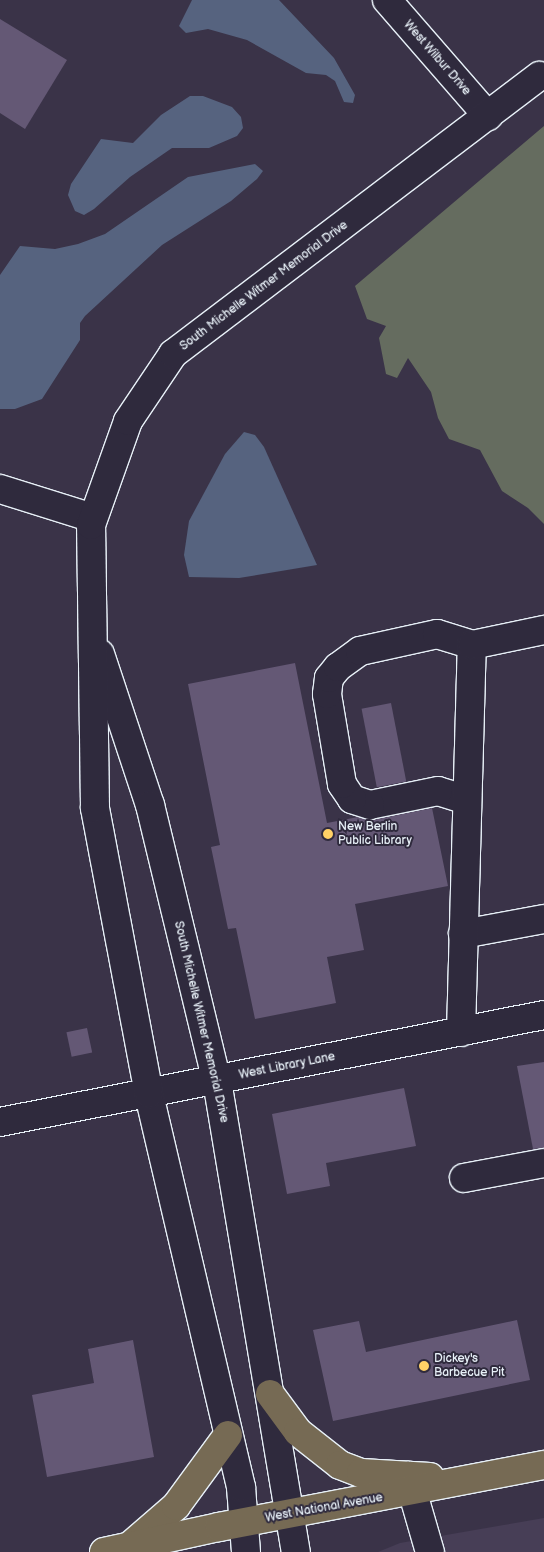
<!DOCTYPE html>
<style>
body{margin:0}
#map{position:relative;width:544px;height:1552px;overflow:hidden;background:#3a3348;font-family:"Balsamiq Sans",sans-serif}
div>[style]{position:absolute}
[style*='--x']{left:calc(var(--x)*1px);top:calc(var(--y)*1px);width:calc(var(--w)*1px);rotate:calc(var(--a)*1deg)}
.built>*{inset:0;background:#473e56}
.green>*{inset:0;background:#656c5f}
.water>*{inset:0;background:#56637f}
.building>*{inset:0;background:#645875;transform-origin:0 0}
.roads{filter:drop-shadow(1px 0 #e8f1f8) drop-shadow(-1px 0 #e8f1f8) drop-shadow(0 1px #e8f1f8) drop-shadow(0 -1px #e8f1f8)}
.minor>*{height:28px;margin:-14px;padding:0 14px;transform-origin:14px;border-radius:14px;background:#2f2a3d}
.major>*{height:28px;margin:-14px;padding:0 14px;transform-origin:14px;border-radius:14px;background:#766a54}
.dots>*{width:14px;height:14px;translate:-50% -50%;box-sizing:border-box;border:2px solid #2f2a3d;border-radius:50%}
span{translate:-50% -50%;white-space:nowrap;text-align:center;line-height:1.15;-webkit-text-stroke:4px #2f2a3d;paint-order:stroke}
.street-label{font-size:12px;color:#e8f1f8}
.poi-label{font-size:12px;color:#e8f1f8}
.left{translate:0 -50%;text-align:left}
</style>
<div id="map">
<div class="built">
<div style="clip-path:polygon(544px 1518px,544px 1552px,378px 1552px,400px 1543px)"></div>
</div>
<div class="green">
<div style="clip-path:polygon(544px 126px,544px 524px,528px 508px,502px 491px,480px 450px,449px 439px,438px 418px,431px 392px,408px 358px,397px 378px,386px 374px,379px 338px,386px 326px,367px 319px,355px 286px)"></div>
</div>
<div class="water">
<div style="clip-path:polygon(192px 0,279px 0,334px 58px,355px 95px,353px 103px,344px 102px,335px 81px,326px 75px,306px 73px,247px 40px,208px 29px,186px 33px,179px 26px)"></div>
<div style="clip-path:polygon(190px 96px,203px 96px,232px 107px,241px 117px,243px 128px,237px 136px,209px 148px,172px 148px,130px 177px,94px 209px,84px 215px,75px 211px,68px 195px,71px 184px,101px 139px,133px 143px,161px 115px)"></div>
<div style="clip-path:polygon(255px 164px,263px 171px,257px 179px,231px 201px,162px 245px,85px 316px,80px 323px,80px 340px,42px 399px,15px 409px,0 409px,0 275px,20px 246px,55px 249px,78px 244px,105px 234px,188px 177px)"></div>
<div style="clip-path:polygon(244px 432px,255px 435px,264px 447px,317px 565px,239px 578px,189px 577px,184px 555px,189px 521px,225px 454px)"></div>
</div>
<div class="building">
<div style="clip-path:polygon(0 19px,67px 60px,25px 129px,0 113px)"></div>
<div style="clip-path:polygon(295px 663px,327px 823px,358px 817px,373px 820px,432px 808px,448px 886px,355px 904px,364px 950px,327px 957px,336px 1003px,255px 1019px,236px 928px,228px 929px,211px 847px,220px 845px,188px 684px)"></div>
<div style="left:391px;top:703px;width:80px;height:30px;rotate:79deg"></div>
<div style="left:87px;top:1028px;width:25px;height:21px;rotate:78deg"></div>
<div style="clip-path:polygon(544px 1062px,544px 1148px,533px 1149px,517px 1066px)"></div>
<div style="clip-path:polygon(404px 1088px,416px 1146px,326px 1163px,330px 1186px,287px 1194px,272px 1114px)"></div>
<div style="clip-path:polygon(517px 1320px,530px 1380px,333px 1421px,313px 1330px,359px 1321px,366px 1352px)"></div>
<div style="clip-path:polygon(133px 1340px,154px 1457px,47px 1477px,32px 1395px,94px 1383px,88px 1349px)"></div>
</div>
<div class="roads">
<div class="minor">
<div style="--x:387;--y:0;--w:154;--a:49"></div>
<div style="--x:0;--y:489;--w:97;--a:17.3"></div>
<div style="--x:100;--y:654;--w:159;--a:71.7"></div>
<div style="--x:150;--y:805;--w:284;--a:76.4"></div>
<div style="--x:217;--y:1081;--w:478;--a:80.5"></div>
<div style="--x:467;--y:800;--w:30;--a:-163"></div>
<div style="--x:438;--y:791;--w:69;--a:168.4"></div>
<div style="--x:370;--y:805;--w:19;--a:-162"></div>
<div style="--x:352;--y:799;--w:18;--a:-124"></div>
<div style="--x:342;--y:784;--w:91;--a:-99.5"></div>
<div style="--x:327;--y:694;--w:16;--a:-83"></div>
<div style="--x:329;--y:678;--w:14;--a:-51"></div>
<div style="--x:338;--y:667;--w:27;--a:-36"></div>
<div style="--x:360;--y:651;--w:79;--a:-12.4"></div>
<div style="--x:437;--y:634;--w:37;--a:17"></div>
<div style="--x:463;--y:934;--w:82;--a:-10.5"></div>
<div style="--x:461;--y:1032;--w:387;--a:-88.4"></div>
<div style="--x:472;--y:645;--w:74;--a:-11.8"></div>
<div style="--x:0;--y:1122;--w:554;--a:-11.13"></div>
<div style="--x:464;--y:1178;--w:81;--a:-10.6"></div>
<div style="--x:408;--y:1476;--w:79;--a:73.9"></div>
<div style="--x:246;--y:1552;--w:65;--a:-94.4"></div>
<div style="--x:241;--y:1487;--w:404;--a:-103.2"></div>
<div style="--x:149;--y:1094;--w:291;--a:-100.7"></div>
<div style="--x:95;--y:808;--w:283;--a:-90.8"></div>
<div style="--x:91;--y:525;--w:110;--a:-70.4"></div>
<div style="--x:128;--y:421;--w:81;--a:-56.1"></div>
<div style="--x:173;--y:354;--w:460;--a:-37.2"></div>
</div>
<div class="major">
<div style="--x:270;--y:1394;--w:47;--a:53.6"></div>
<div style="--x:298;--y:1432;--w:53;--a:38.2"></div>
<div style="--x:340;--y:1465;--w:22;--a:21"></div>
<div style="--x:361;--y:1473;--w:69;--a:3.3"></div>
<div style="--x:132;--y:1544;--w:58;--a:-40.8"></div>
<div style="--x:176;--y:1506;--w:88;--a:-53.8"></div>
<div style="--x:104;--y:1552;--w:118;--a:-12.3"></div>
<div style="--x:219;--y:1527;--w:331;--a:-10.8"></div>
</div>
</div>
<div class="dots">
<div style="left:328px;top:834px;background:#ffd166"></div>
<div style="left:424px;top:1366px;background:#ffd166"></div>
</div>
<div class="street-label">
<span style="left:437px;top:58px;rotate:49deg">West Wilbur Drive</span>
<span style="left:264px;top:286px;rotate:-37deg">South Michelle Witmer Memorial Drive</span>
<span style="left:201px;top:1022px;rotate:77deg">South Michelle Witmer Memorial Drive</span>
<span style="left:287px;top:1066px;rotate:-11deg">West Library Lane</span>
<span style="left:324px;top:1508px;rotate:-10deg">West National Avenue</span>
</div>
<div class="poi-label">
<span class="left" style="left:338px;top:834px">New Berlin<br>Public Library</span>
<span class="left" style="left:434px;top:1366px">Dickey's<br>Barbecue Pit</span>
</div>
</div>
